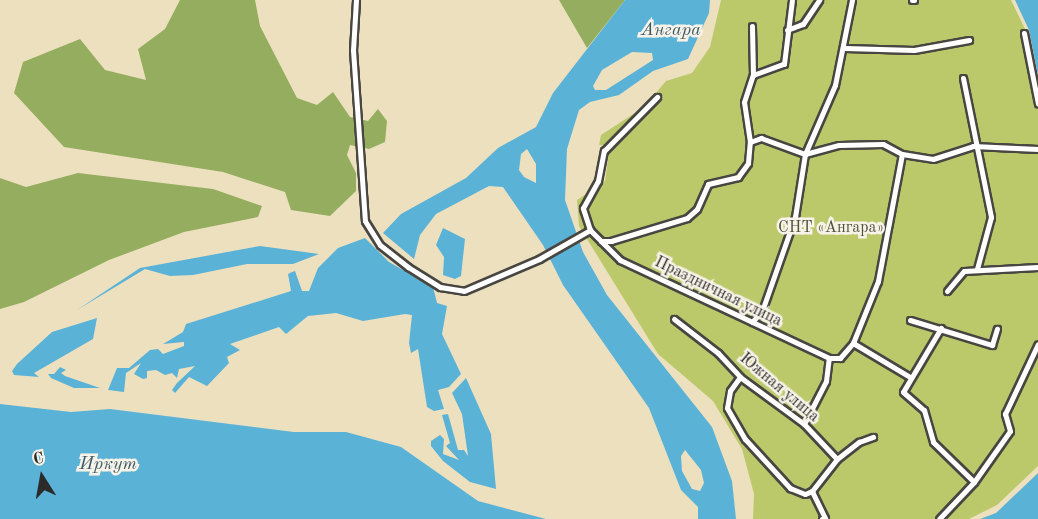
<!DOCTYPE html>
<meta charset="utf-8">
<style>
body{margin:0}
#map{position:relative;width:1038px;height:519px;overflow:hidden;background:#ede0bf;font-family:"Old Standard TT",serif}
div>[style]{position:absolute}
[style*='--x']{left:calc(var(--x)*1px);top:calc(var(--y)*1px);width:calc(var(--w)*1px);rotate:calc(var(--a)*1deg)}
.green>*{inset:0;background:#bbc96b}
.forest>*{inset:0;background:#94ad5f}
.water>*{inset:0;background:#5ab2d7}
.roads{filter:drop-shadow(2px 0 #484641) drop-shadow(-2px 0 #484641) drop-shadow(0 2px #484641) drop-shadow(0 -2px #484641)}
.street>*{height:5px;margin:-2.5px;padding:0 2.5px;transform-origin:2.5px;border-radius:2.5px;background:#fff}
span{translate:-50% -50%;white-space:nowrap;text-align:center;line-height:1.15;-webkit-text-stroke:5px #f7f3e8;paint-order:stroke}
.park-label{font-size:16px;color:#4f523b}
.street-label{font-size:16px;color:#2b2b2b}
.water-label{font-size:18px;color:#3b5a67;font-style:italic}
.north{position:absolute;left:12px;top:447px;width:60px;height:60px;-webkit-text-stroke:4px #f7f3e8;paint-order:stroke;rotate:349deg;font-size:16px;font-weight:700;line-height:24px;text-align:center;color:#2b2b2b}
.north::after{content:'';display:block;margin:auto;width:21px;height:27px;background:#2b2b2b;clip-path:polygon(50% 0,100% 100%,50% 72%,0 100%)}
</style>
<div id="map">
<div class="green">
<div style="clip-path:polygon(721px 0,1011px 0,1025px 29px,1038px 83px,1038px 466px,997px 505px,969px 519px,753px 519px,754px 494px,742px 449px,713px 401px,658px 354px,579px 226px,577px 200px,605px 181px,610px 146px,599px 145px,601px 135px,644px 107px,666px 81px,692px 73px,710px 47px)"></div>
</div>
<div class="forest">
<div style="clip-path:polygon(180px 0,255px 0,260px 26px,297px 98px,317px 105px,333px 92px,350px 117px,368px 121px,378px 109px,387px 121px,385px 142px,369px 149px,350px 145px,347px 155px,356px 173px,356px 191px,330px 216px,291px 210px,285px 192px,223px 172px,64px 147px,14px 93px,23px 62px,80px 39px,105px 70px,146px 80px,138px 49px,165px 29px)"></div>
<div style="clip-path:polygon(559px 0,625px 0,587px 48px)"></div>
<div style="clip-path:polygon(78px 173px,213px 189px,262px 206px,258px 217px,184px 232px,109px 260px,24px 302px,0 309px,0 178px,26px 187px)"></div>
</div>
<div class="water">
<div style="clip-path:polygon(evenodd,625px 0,710px 0,709px 13px,688px 59px,653px 71px,619px 95px,590px 102px,579px 110px,567px 149px,565px 200px,583px 252px,607px 295px,712px 427px,732px 481px,736px 519px,698px 519px,698px 507px,681px 490px,649px 408px,563px 285px,543px 245px,503px 187px,489px 186px,436px 214px,420px 235px,414px 259px,383px 233px,401px 214px,466px 178px,498px 148px,536px 127px,553px 93px,625px 0,632px 52px,652px 53px,653px 60px,606px 90px,595px 90px,593px 86px,602px 70px,632px 52px,625px 0,527px 149px,536px 164px,536px 183px,524px 177px,519px 170px,521px 154px,527px 149px,625px 0,685px 450px,701px 470px,704px 483px,700px 491px,692px 489px,682px 471px,681px 456px,685px 450px)"></div>
<div style="clip-path:polygon(1015px 0,1038px 0,1038px 76px,1029px 30px)"></div>
<div style="clip-path:polygon(443px 228px,465px 239px,461px 276px,455px 279px,443px 275px,444px 257px,436px 245px)"></div>
<div style="clip-path:polygon(365px 238px,389px 262px,433px 287px,437px 303px,447px 306px,442px 334px,461px 374px,449px 387px,438px 390px,444px 409px,434px 411px,427px 407px,418px 349px,411px 353px,409px 343px,412px 315px,405px 314px,363px 321px,336px 313px,308px 316px,286px 334px,279px 327px,230px 344px,240px 350px,227px 357px,229px 363px,207px 386px,189px 377px,175px 393px,172px 390px,177px 383px,195px 366px,179px 369px,177px 378px,172px 373px,165px 375px,156px 370px,147px 371px,147px 378px,143px 379px,134px 374px,141px 363px,126px 373px,124px 392px,108px 390px,117px 368px,129px 368px,150px 350px,158px 349px,163px 354px,184px 346px,184px 342px,163px 344px,183px 332px,186px 324px,291px 291px,288px 274px,292px 272px,295px 271px,302px 291px,309px 291px,318px 268px,338px 248px)"></div>
<div style="clip-path:polygon(260px 246px,319px 254px,293px 264px,247px 264px,193px 275px,170px 276px,145px 269px,77px 310px,140px 268px)"></div>
<div style="clip-path:polygon(97px 318px,93px 339px,34px 373px,39px 377px,14px 375px,12px 371px,17px 364px,52px 332px)"></div>
<div style="clip-path:polygon(60px 367px,66px 370px,61px 373px,65px 376px,100px 388px,74px 388px,51px 378px,48px 374px,54px 374px)"></div>
<div style="clip-path:polygon(466px 378px,491px 434px,496px 489px,470px 482px,443px 461px,431px 446px,431px 441px,440px 435px,444px 439px,443px 454px,459px 460px,446px 446px,450px 443px,442px 415px,448px 414px,458px 450px,464px 450px,468px 456px,462px 414px,452px 393px)"></div>
<div style="clip-path:polygon(0 404px,71px 412px,110px 409px,294px 432px,346px 432px,401px 447px,478px 501px,546px 519px,0 519px)"></div>
<div style="clip-path:polygon(1038px 473px,1038px 519px,980px 519px,996px 513px)"></div>
</div>
<div class="roads">
<div class="street">
<div style="--x:356;--y:0;--w:50;--a:93.4"></div>
<div style="--x:353;--y:50;--w:171;--a:86"></div>
<div style="--x:365;--y:221;--w:28;--a:58"></div>
<div style="--x:380;--y:245;--w:36;--a:38"></div>
<div style="--x:408;--y:267;--w:38;--a:32"></div>
<div style="--x:440;--y:287;--w:24;--a:9"></div>
<div style="--x:464;--y:291;--w:82;--a:-23.1"></div>
<div style="--x:539;--y:259;--w:59;--a:-29.6"></div>
<div style="--x:590;--y:230;--w:16;--a:45"></div>
<div style="--x:601;--y:241;--w:10;--a:0"></div>
<div style="--x:611;--y:241;--w:79;--a:-16.8"></div>
<div style="--x:687;--y:218;--w:13;--a:-42"></div>
<div style="--x:697;--y:209;--w:27;--a:-66"></div>
<div style="--x:708;--y:184;--w:31;--a:-13"></div>
<div style="--x:738;--y:177;--w:17;--a:-54"></div>
<div style="--x:748;--y:163;--w:21;--a:-85"></div>
<div style="--x:750;--y:142;--w:40;--a:-98.5"></div>
<div style="--x:744;--y:102;--w:28;--a:-72"></div>
<div style="--x:753;--y:75;--w:49;--a:-91.2"></div>
<div style="--x:912;--y:0;--w:2;--a:0"></div>
<div style="--x:787;--y:30;--w:17;--a:-21"></div>
<div style="--x:803;--y:24;--w:29;--a:-56"></div>
<div style="--x:1024;--y:33;--w:72;--a:78.8"></div>
<div style="--x:845;--y:48;--w:69;--a:1.7"></div>
<div style="--x:914;--y:50;--w:56;--a:-10.3"></div>
<div style="--x:753;--y:75;--w:33;--a:-20"></div>
<div style="--x:784;--y:64;--w:64;--a:-82.9"></div>
<div style="--x:963;--y:78;--w:142;--a:78.6"></div>
<div style="--x:991;--y:217;--w:54;--a:105.1"></div>
<div style="--x:750;--y:142;--w:12;--a:-20"></div>
<div style="--x:761;--y:138;--w:47;--a:20"></div>
<div style="--x:805;--y:154;--w:35;--a:-15"></div>
<div style="--x:839;--y:145;--w:44;--a:-1.3"></div>
<div style="--x:883;--y:144;--w:21;--a:28"></div>
<div style="--x:902;--y:154;--w:31;--a:9"></div>
<div style="--x:933;--y:159;--w:42;--a:-18"></div>
<div style="--x:973;--y:146;--w:65;--a:2.6"></div>
<div style="--x:590;--y:230;--w:23;--a:-108"></div>
<div style="--x:583;--y:208;--w:31;--a:-61"></div>
<div style="--x:598;--y:181;--w:31;--a:-79"></div>
<div style="--x:604;--y:151;--w:76;--a:-45.5"></div>
<div style="--x:601;--y:241;--w:27;--a:45"></div>
<div style="--x:620;--y:260;--w:231;--a:25.1"></div>
<div style="--x:947;--y:291;--w:26;--a:-50"></div>
<div style="--x:964;--y:271;--w:74;--a:-3.1"></div>
<div style="--x:674;--y:319;--w:56;--a:37.7"></div>
<div style="--x:718;--y:353;--w:33;--a:47"></div>
<div style="--x:740;--y:377;--w:79;--a:36.3"></div>
<div style="--x:804;--y:424;--w:48;--a:46.7"></div>
<div style="--x:910;--y:320;--w:86;--a:17"></div>
<div style="--x:992;--y:345;--w:17;--a:-73"></div>
<div style="--x:752;--y:322;--w:15;--a:-48"></div>
<div style="--x:762;--y:311;--w:100;--a:-70.7"></div>
<div style="--x:795;--y:217;--w:64;--a:-81"></div>
<div style="--x:805;--y:154;--w:75;--a:-66.5"></div>
<div style="--x:835;--y:85;--w:87;--a:-78.7"></div>
<div style="--x:941;--y:328;--w:74;--a:120.7"></div>
<div style="--x:903;--y:392;--w:28;--a:41"></div>
<div style="--x:924;--y:410;--w:33;--a:74"></div>
<div style="--x:933;--y:442;--w:57;--a:44.3"></div>
<div style="--x:853;--y:343;--w:66;--a:30.8"></div>
<div style="--x:740;--y:377;--w:17;--a:126"></div>
<div style="--x:730;--y:391;--w:17;--a:100"></div>
<div style="--x:727;--y:408;--w:36;--a:60"></div>
<div style="--x:745;--y:439;--w:67;--a:47.4"></div>
<div style="--x:790;--y:488;--w:16;--a:22"></div>
<div style="--x:805;--y:494;--w:8;--a:-23"></div>
<div style="--x:804;--y:424;--w:48;--a:-62.9"></div>
<div style="--x:826;--y:381;--w:23;--a:-83"></div>
<div style="--x:829;--y:358;--w:11;--a:0"></div>
<div style="--x:840;--y:358;--w:20;--a:-49"></div>
<div style="--x:853;--y:343;--w:67;--a:-68"></div>
<div style="--x:878;--y:281;--w:129;--a:-79.3"></div>
<div style="--x:822;--y:519;--w:3;--a:-18"></div>
<div style="--x:825;--y:518;--w:30;--a:-116"></div>
<div style="--x:812;--y:491;--w:41;--a:-52"></div>
<div style="--x:837;--y:459;--w:28;--a:-38"></div>
<div style="--x:859;--y:442;--w:15;--a:-20"></div>
<div style="--x:939;--y:519;--w:51;--a:-46.6"></div>
<div style="--x:974;--y:482;--w:62;--a:-54.8"></div>
<div style="--x:1010;--y:431;--w:18;--a:-106"></div>
<div style="--x:1005;--y:414;--w:77;--a:-64.8"></div>
</div>
</div>
<div class="park-label">
<span style="left:831px;top:228px">СНТ «Ангара»</span>
</div>
<div class="street-label">
<span style="left:718px;top:292px;rotate:26deg">Праздничная улица</span>
<span style="left:779px;top:388px;rotate:40deg">Южная улица</span>
</div>
<div class="water-label">
<span style="left:671px;top:30px">Ангара</span>
<span style="left:108px;top:464px">Иркут</span>
</div>
<div class="north">С</div>
</div>
